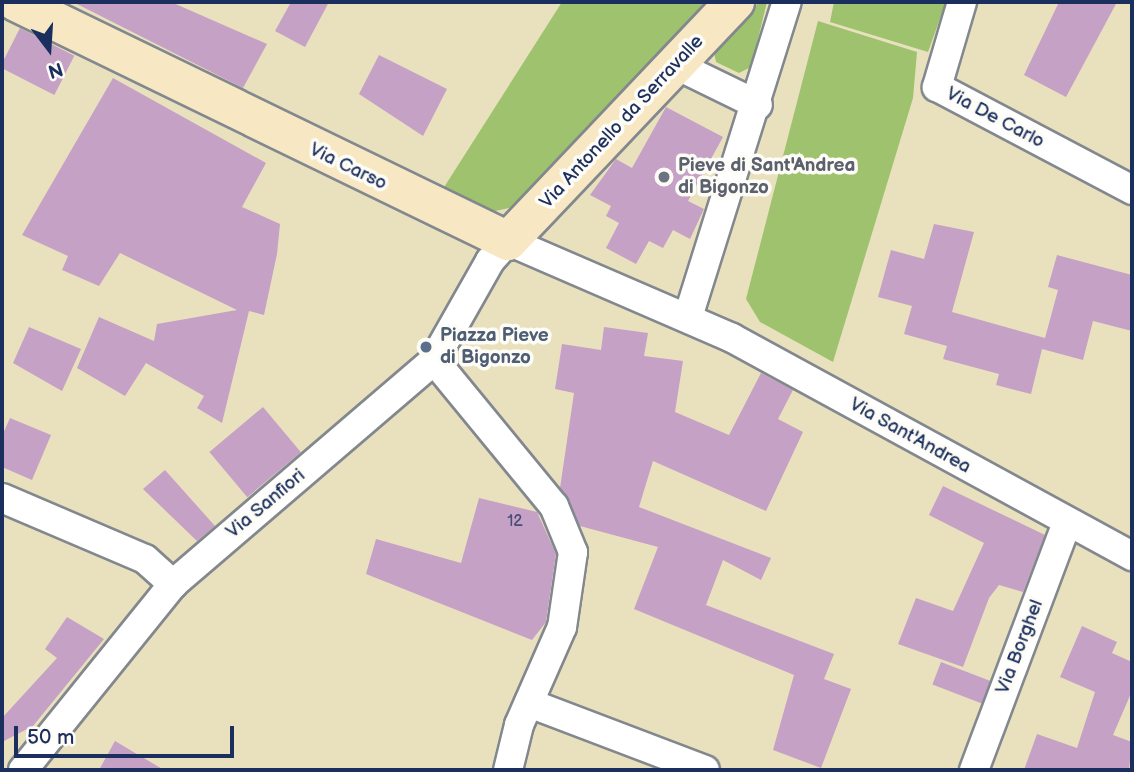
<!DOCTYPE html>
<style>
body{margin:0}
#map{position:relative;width:1134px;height:772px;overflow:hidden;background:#e9e1be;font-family:"Balsamiq Sans",sans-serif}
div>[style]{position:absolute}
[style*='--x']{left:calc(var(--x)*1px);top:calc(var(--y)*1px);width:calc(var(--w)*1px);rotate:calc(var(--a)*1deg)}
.green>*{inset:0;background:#9ec26d}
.building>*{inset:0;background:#c5a1c6;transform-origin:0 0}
.roads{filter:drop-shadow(2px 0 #82888e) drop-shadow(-2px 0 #82888e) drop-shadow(0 2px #82888e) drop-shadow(0 -2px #82888e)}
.street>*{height:28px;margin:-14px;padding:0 14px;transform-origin:14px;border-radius:14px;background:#fff}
.secondary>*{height:38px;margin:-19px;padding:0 19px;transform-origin:19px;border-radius:19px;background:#f7e8c3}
.dots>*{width:19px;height:19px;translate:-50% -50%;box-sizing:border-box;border:4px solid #fdfcf7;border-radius:50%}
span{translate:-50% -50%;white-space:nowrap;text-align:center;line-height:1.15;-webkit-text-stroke:7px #fdfcf7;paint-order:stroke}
.number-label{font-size:16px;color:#464c78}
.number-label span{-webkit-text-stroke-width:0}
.street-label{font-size:19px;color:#1b2f5e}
.worship-label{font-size:19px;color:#5b616d;font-weight:700}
.left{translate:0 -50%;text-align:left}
.service-label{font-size:19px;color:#4e5e75;font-weight:700}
.frame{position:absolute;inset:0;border:4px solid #1b2f5e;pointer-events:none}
.north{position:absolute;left:14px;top:14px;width:70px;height:70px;-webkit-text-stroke:5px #fdfcf7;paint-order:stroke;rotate:163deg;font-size:19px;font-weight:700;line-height:28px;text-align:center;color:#1b2f5e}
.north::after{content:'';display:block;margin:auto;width:24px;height:32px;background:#1b2f5e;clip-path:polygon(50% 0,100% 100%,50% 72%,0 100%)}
.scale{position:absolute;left:14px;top:726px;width:220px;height:32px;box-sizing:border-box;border:4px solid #1b2f5e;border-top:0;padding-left:9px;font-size:21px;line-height:24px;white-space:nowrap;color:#1b2f5e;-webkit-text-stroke:5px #fdfcf7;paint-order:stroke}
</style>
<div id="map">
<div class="green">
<div style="clip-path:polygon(562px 2px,709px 2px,513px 207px,491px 212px,441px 192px)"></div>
<div style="clip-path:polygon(759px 2px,767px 2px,751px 67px,739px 73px,716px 62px,714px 52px)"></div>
<div style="clip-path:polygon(834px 2px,946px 2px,928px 52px,830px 22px)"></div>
<div style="clip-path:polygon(818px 21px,917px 52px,913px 98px,833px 362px,760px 322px,746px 299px)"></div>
</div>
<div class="building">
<div style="clip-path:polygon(73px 2px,171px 2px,267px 44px,243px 88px)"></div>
<div style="clip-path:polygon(291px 2px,329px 2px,305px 47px,275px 31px)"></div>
<div style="clip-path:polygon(1059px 2px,1117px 2px,1066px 97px,1024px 75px)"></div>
<div style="left:20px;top:28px;width:61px;height:44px;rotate:27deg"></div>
<div style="clip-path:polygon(379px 55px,447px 89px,423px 136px,359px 94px)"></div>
<div style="clip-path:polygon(113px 78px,266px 163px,242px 207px,280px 224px,277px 254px,264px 315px,249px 311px,222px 423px,197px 408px,204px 396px,146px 363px,125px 396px,77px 368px,99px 317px,154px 341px,157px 324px,237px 310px,120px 253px,99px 286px,62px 270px,68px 256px,22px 235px)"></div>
<div style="clip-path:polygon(666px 107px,723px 137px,688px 201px,704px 209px,690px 239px,673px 230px,663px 248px,649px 241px,636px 264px,606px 248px,619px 223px,606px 216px,611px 206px,590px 195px,616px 159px,632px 168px)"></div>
<div style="clip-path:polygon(934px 224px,974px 232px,952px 312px,1045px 338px,1058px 290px,1048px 287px,1057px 255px,1132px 275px,1132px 331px,1093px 321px,1083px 360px,1042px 349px,1031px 394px,996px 385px,999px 374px,943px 359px,947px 346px,904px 334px,912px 306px,878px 297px,891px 250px,924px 259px)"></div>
<div style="clip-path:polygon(29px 327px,81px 349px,62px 391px,13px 363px)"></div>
<div style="clip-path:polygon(604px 327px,648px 333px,644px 356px,683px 361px,675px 412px,729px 435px,761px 373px,793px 390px,778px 419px,803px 432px,766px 511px,653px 461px,639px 507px,771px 558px,761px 580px,723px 560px,706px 605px,834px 654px,824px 679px,851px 689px,821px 768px,773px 750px,794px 675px,634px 609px,658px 547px,580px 526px,560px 488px,574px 393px,555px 389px,562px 344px,601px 350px)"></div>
<div style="left:263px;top:407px;width:59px;height:70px;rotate:50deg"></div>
<div style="clip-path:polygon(10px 418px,51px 435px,32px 480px,2px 467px,2px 436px)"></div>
<div style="clip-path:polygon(165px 470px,215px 526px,197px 541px,143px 489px)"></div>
<div style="clip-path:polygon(943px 486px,1045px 535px,1023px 592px,999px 585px,989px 598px,963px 667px,898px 644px,916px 598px,953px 611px,984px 543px,929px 515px)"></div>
<div style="clip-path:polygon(479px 498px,537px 512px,556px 554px,546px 622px,532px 640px,366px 574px,376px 539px,461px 563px)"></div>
<div style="clip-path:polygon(67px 617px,104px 639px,33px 726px,2px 742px,2px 718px,57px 658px,45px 649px)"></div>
<div style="clip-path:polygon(1082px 626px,1117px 642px,1112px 653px,1132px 662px,1132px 691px,1113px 735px,1132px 742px,1129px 770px,1024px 770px,1037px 734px,1077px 748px,1095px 692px,1060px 677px)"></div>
<div style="left:941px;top:662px;width:53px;height:24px;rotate:21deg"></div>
<div style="clip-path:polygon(115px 741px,164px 770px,99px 770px)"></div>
</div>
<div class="roads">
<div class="street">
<div style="--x:962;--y:2;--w:89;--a:106.4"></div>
<div style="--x:937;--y:87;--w:221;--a:27.8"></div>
<div style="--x:676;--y:65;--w:91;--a:26"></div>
<div style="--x:688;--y:317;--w:330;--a:-72.6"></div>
<div style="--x:434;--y:360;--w:189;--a:50.6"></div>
<div style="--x:554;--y:506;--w:50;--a:67.6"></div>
<div style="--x:573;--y:552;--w:76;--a:98.3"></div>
<div style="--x:562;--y:627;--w:107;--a:113.7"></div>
<div style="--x:519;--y:725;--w:46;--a:103.7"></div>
<div style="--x:2;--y:498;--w:155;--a:23.1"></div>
<div style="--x:145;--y:559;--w:38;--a:42"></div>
<div style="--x:529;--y:703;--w:188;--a:20.8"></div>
<div style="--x:23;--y:770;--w:239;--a:-51.1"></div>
<div style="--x:173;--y:584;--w:344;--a:-40.6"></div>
<div style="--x:434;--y:360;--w:114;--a:-60.5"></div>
<div style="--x:490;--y:261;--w:27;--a:-48"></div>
<div style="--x:508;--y:241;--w:244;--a:23.4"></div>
<div style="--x:732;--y:338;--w:456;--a:28.6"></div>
<div style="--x:974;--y:770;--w:264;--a:-69.4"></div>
</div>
<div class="secondary">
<div style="--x:16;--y:2;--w:547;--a:25.91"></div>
<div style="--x:508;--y:241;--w:330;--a:-46.5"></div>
</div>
</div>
<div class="dots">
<div style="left:664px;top:177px;background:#6b7280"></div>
<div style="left:426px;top:347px;background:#5c6f8a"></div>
</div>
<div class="number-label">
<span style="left:515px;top:522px">12</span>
</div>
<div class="street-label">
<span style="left:995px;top:118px;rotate:28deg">Via De Carlo</span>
<span style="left:622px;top:122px;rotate:-47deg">Via Antonello da Serravalle</span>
<span style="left:348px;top:167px;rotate:26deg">Via Carso</span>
<span style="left:910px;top:436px;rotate:29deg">Via Sant'Andrea</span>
<span style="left:266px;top:504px;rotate:-40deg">Via Sanfiori</span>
<span style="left:1020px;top:647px;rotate:-69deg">Via Borghel</span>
</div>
<div class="worship-label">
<span class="left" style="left:678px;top:177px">Pieve di Sant'Andrea<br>di Bigonzo</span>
</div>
<div class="service-label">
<span class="left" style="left:440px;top:347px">Piazza Pieve<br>di Bigonzo</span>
</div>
<div class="frame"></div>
<div class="north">N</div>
<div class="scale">50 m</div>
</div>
